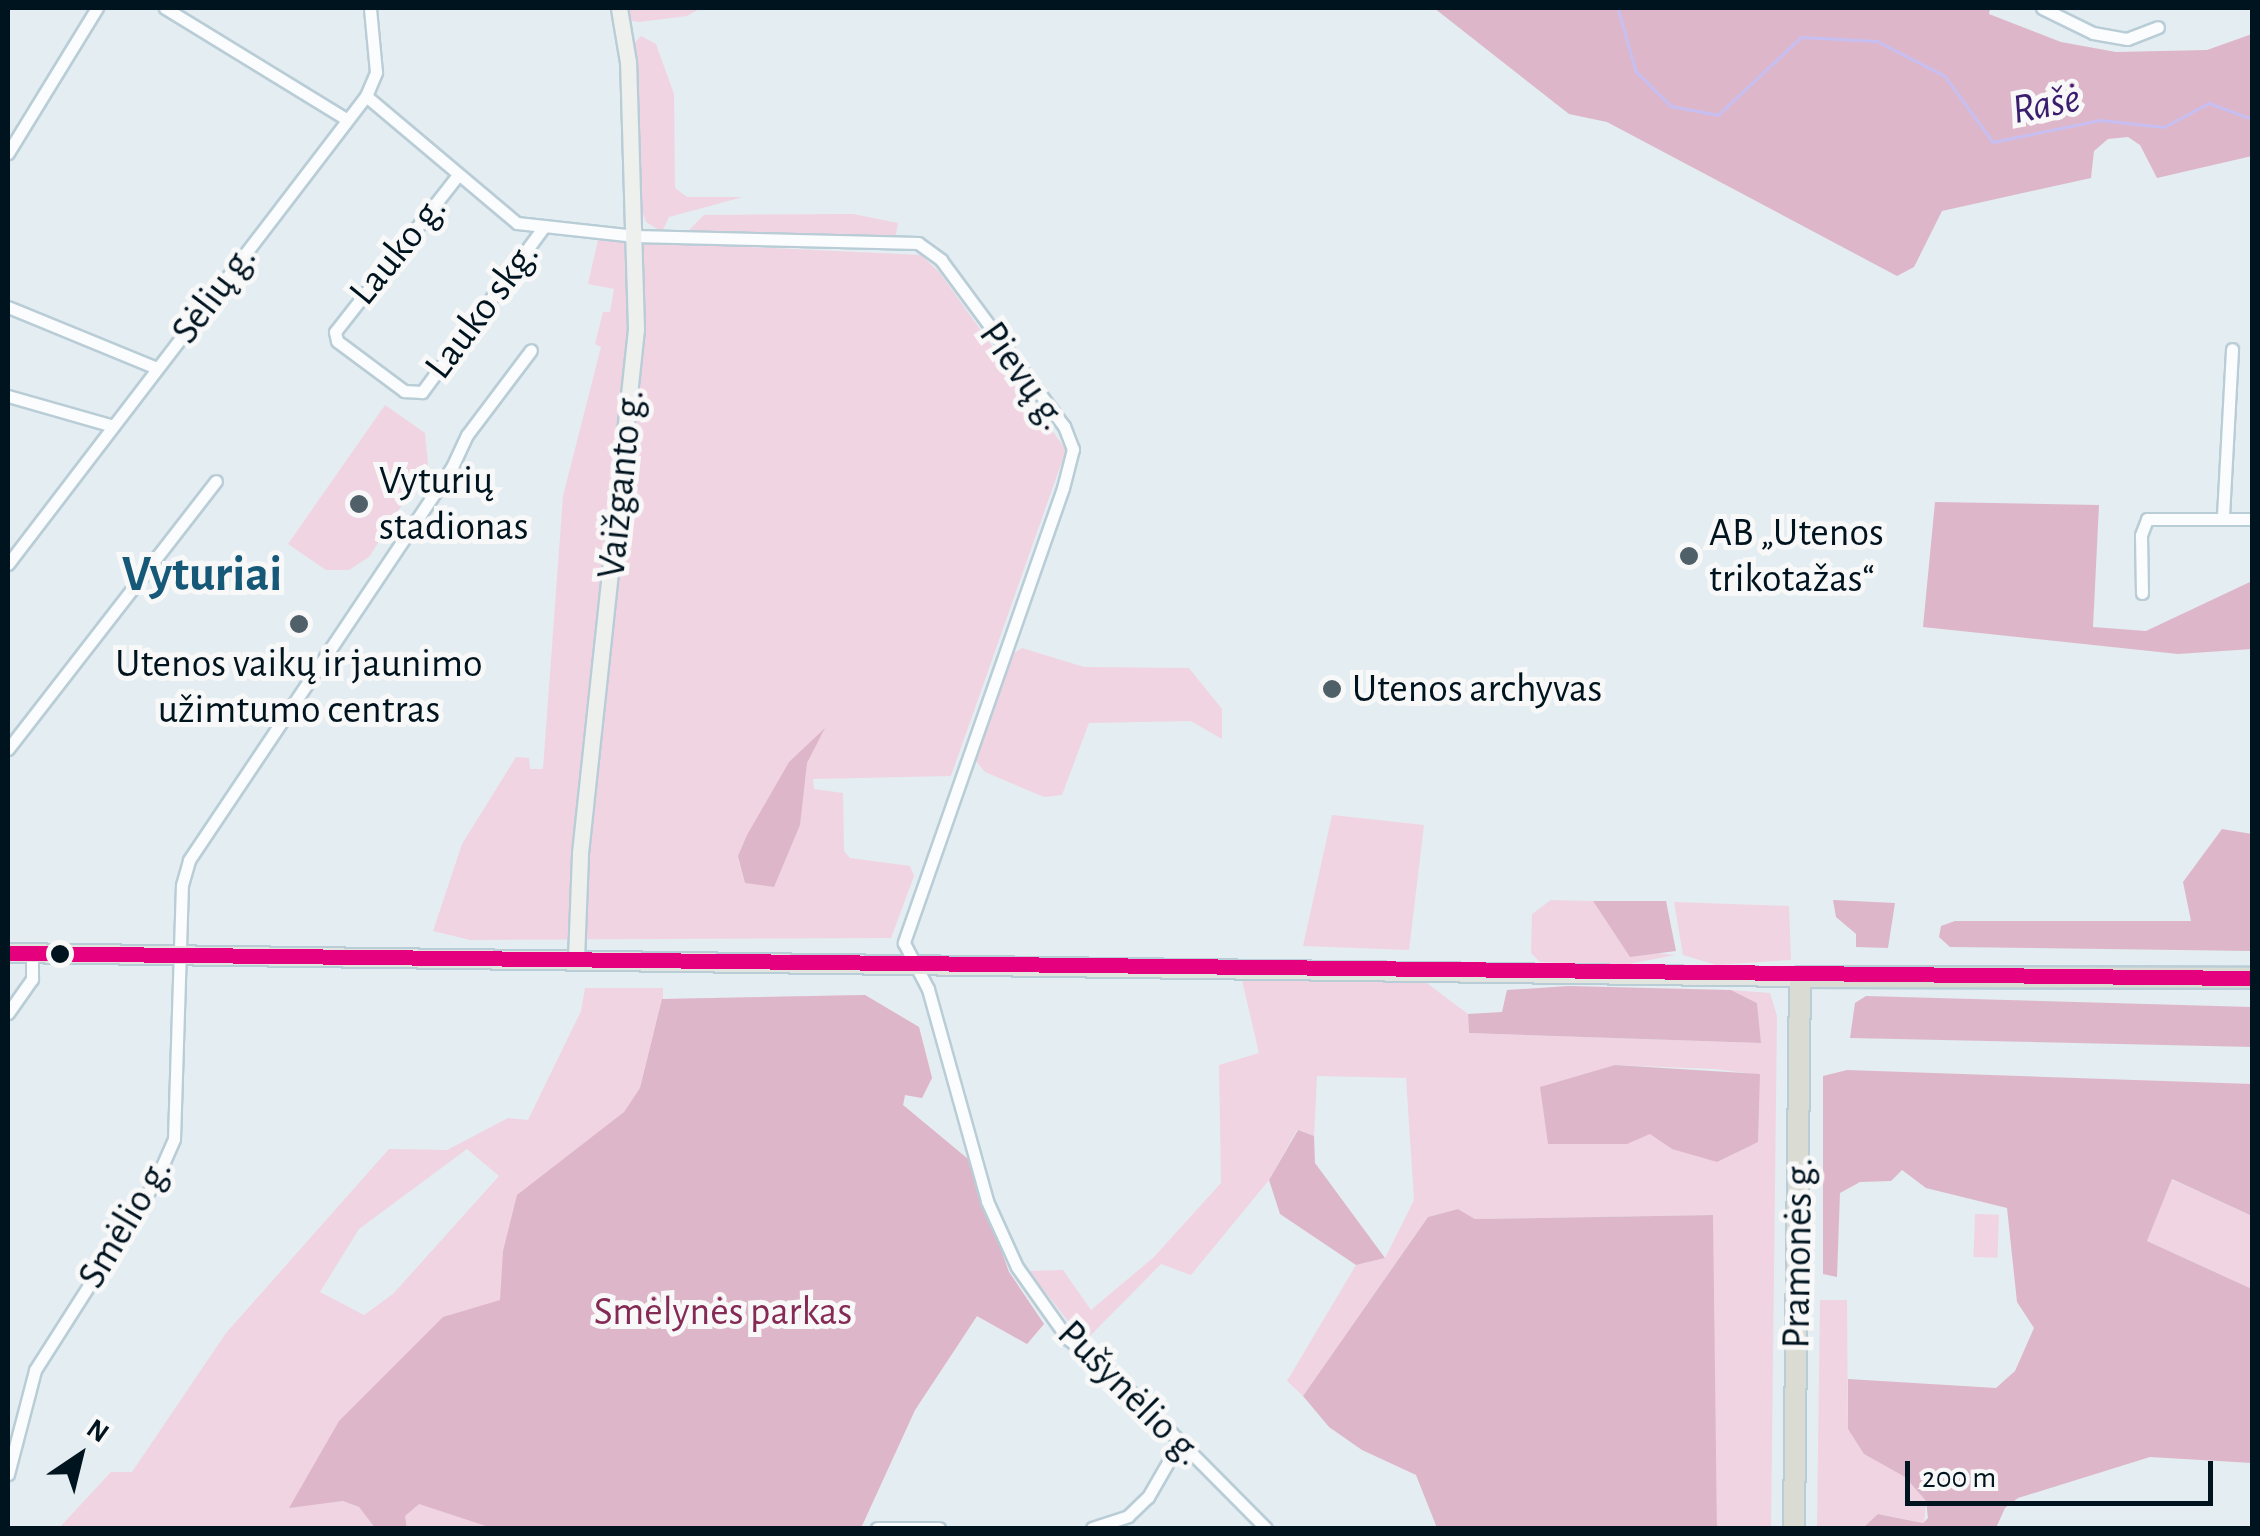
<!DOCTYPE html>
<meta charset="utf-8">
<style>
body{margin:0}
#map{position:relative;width:2260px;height:1536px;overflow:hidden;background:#e4edf1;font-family:"Alegreya Sans",sans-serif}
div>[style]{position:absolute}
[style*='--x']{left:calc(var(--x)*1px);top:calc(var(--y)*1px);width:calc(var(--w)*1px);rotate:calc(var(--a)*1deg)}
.green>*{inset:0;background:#f1d4e2;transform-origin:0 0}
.forest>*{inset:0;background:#ddb7c9}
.stream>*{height:2.5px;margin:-1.25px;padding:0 1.25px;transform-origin:1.25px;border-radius:1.25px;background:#c7bff2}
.roads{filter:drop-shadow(2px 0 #b9cdd7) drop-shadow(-2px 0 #b9cdd7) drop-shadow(0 2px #b9cdd7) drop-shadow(0 -2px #b9cdd7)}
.minor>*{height:11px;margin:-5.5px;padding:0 5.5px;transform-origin:5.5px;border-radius:5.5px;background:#fbfcfd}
.secondary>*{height:15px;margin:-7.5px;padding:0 7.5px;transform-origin:7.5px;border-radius:7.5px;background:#eef0ee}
.primary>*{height:18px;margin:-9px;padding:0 9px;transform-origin:9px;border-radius:9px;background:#e2e4df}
.trunk>*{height:20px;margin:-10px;padding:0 10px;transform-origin:10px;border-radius:10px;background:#dadcd4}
.bus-1>*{height:15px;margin:-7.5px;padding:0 7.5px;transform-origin:7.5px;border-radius:7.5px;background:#e5007d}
.dots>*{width:28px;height:28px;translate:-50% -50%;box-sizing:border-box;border:5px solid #f8f8f8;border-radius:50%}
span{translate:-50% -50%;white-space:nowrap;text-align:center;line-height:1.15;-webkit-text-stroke:10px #f8f8f8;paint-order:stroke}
.street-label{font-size:40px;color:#001420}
.poi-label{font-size:40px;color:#001420}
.left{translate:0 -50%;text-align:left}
.park-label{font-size:40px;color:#842a55}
.water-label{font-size:42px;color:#3b1d6e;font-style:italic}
.district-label{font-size:50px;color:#155877;font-weight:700}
.frame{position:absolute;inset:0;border:10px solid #001420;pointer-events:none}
.north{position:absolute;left:30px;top:1406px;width:100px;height:100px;-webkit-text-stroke:8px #f8f8f8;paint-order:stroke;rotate:35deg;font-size:28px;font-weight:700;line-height:40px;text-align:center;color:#001420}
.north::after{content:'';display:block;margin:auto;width:35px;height:45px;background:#001420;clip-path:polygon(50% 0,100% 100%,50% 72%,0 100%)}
.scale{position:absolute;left:1905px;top:1461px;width:308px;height:45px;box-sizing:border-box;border:5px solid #001420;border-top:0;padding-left:12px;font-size:30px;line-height:35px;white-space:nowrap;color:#001420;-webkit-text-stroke:8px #f8f8f8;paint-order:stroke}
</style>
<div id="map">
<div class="green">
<div style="clip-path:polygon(625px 8px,701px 8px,687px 16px,639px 22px,628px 20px)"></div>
<div style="clip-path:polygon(641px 36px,656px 44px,674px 94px,675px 188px,687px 197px,743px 197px,669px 217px,662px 232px,646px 222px,642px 211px,631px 47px)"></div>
<div style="clip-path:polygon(853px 214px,898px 223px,895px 239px,685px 234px,704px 215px)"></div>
<div style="clip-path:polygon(598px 240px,921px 255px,940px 273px,1066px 450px,951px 776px,813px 779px,814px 789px,843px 793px,844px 851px,850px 858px,910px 866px,914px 876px,891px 938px,470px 940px,433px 931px,462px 844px,516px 757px,529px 758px,530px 769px,543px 769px,563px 496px,601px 347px,595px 344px,603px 312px,610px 312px,614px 289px,588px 284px)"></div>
<div style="clip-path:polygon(385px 405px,425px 433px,428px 464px,369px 557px,349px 570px,326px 570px,288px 544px)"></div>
<div style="clip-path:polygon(1022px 648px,1084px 667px,1189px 668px,1222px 709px,1222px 739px,1191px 721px,1089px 723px,1062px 795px,1044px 797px,985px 772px,973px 757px,1009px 656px)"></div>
<div style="clip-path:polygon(1332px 815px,1424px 825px,1409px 950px,1303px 946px)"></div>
<div style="clip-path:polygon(1551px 900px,1593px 901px,1622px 936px,1625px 950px,1675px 955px,1624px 965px,1540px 962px,1531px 953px,1532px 914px)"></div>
<div style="clip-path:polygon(1674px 902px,1789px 906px,1791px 960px,1716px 965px,1683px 955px)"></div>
<div style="clip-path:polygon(evenodd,1240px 972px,1424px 981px,1468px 1014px,1469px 1033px,1760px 1043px,1757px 1003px,1731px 990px,1770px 993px,1777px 1016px,1771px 1528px,1717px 1528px,1712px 1215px,1475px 1219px,1458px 1209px,1428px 1217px,1303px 1396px,1287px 1381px,1356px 1265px,1385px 1258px,1414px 1200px,1406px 1078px,1317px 1076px,1314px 1136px,1297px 1130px,1269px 1180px,1191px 1275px,1161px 1264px,1084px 1342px,1029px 1271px,1063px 1270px,1091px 1310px,1154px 1257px,1221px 1183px,1219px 1065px,1259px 1053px,1240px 972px,1615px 1065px,1715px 1069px,1760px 1075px,1672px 1149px,1650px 1133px,1615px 1065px)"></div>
<div style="clip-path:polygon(evenodd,585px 988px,663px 988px,663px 999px,865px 995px,919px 1027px,932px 1078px,922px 1098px,905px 1095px,903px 1105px,968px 1159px,1009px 1272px,1044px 1324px,1027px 1344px,977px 1316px,915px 1410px,861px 1528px,407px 1528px,405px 1516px,418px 1504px,340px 1422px,291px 1507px,343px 1501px,359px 1507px,375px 1528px,59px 1528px,111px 1472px,132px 1472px,226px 1333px,389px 1149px,447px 1150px,508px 1118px,528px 1120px,581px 1011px,585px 988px,467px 1149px,499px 1176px,393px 1294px,364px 1315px,320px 1292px,359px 1229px,467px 1149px)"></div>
<div style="clip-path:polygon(2171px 1179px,2252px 1216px,2252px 1289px,2147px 1241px)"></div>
<div style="left:1975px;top:1214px;width:24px;height:43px;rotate:2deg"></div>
<div style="clip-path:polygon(1820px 1300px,1847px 1300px,1848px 1429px,1865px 1454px,1905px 1477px,1926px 1501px,1924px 1523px,1879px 1514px,1863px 1528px,1817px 1528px)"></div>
</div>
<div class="forest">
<div style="clip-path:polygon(1434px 8px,1990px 8px,1989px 14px,2061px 42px,2116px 52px,2207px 50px,2252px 34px,2252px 156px,2157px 178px,2140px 145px,2128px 137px,2108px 139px,2094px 151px,2091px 178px,1942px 211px,1914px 267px,1897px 276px,1607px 122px,1569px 114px)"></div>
<div style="clip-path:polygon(1935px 502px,2099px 505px,2093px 627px,2146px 631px,2252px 581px,2252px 649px,2178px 654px,1923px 627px)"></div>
<div style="clip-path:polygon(825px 728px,807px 763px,800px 825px,774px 887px,745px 883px,738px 856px,747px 835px,789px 762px)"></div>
<div style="clip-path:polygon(2222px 829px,2252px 834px,2252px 951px,1950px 947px,1939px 937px,1941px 926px,1955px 921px,2191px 921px,2183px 882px)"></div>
<div style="clip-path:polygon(1833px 900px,1895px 903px,1888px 948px,1856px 947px,1856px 934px,1836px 917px)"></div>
<div style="clip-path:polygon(1593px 901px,1666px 901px,1676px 951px,1630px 957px)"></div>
<div style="clip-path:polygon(1569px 986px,1731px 990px,1757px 1003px,1761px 1043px,1469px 1033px,1468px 1014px,1502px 1012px,1507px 990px)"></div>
<div style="clip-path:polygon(865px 995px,919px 1027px,932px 1078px,922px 1098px,905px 1095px,903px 1105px,968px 1159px,1009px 1272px,1044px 1324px,1027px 1344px,977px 1316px,915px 1410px,861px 1528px,492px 1528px,419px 1504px,405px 1516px,407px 1528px,375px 1528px,359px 1507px,343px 1501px,289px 1508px,339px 1421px,443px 1317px,500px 1300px,503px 1251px,517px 1195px,624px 1112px,640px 1088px,662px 999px)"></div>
<div style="clip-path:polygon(1866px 996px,2252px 1007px,2252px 1047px,1850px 1038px,1855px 1003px)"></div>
<div style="clip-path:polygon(1615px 1065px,1760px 1074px,1758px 1142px,1717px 1162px,1672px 1149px,1650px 1134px,1627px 1144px,1548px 1144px,1540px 1087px)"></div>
<div style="clip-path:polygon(1847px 1070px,2252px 1084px,2252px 1216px,2172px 1179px,2147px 1241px,2252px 1289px,2252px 1463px,2150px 1457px,2018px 1498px,2005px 1508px,1996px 1528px,1863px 1528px,1878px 1514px,1923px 1523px,1928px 1518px,1926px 1501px,1905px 1477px,1864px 1454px,1848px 1429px,1848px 1379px,1996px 1388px,2015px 1371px,2034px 1328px,2017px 1302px,2007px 1208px,1926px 1188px,1902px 1170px,1891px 1181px,1860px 1182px,1840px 1193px,1837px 1277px,1823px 1274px,1823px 1076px)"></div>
<div style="clip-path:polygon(1298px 1130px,1314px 1136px,1315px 1163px,1385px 1258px,1356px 1265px,1280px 1214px,1269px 1180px)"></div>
<div style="clip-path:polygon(1458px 1209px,1475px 1219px,1713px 1215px,1717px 1528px,1437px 1528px,1416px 1475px,1362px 1450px,1329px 1427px,1303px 1396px,1428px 1217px)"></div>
</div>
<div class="stream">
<div style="--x:1618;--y:8;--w:66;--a:74.1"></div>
<div style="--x:1636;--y:71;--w:49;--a:45"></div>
<div style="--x:1671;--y:106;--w:48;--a:10.8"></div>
<div style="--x:1718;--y:115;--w:114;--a:-43.2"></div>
<div style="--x:1801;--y:37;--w:76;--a:3"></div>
<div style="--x:1877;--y:41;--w:76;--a:27.2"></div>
<div style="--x:1945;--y:76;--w:82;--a:54"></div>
<div style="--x:1993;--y:142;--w:109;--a:-11.6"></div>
<div style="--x:2100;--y:120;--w:64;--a:6.2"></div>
<div style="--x:2164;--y:127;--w:51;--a:-28.1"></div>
<div style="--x:2209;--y:103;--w:46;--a:20.4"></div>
</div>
<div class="roads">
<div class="minor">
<div style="--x:165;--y:8;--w:212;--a:31.5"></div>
<div style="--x:2042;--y:8;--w:57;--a:26.1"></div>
<div style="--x:2093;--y:33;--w:35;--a:10"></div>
<div style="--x:2127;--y:39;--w:33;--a:-21"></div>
<div style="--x:366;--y:96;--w:197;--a:40.1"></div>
<div style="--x:517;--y:223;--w:119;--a:6.3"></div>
<div style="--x:635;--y:236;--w:283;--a:1.4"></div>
<div style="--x:918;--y:243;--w:29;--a:36"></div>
<div style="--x:941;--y:260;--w:207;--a:53.5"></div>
<div style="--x:1064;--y:426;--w:25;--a:69"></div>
<div style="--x:1073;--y:449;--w:40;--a:104.4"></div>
<div style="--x:1063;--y:488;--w:482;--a:109.3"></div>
<div style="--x:904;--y:943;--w:52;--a:62.4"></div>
<div style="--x:928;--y:989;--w:220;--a:74.4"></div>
<div style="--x:987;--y:1201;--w:72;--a:65.6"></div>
<div style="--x:1017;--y:1267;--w:88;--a:54.7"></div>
<div style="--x:1068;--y:1339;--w:60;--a:38.2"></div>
<div style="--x:1115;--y:1376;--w:214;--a:45.2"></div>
<div style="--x:8;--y:153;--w:170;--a:-58.5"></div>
<div style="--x:458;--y:175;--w:199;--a:128.1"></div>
<div style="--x:335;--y:332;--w:9;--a:77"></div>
<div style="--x:337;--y:341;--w:84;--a:36.7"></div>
<div style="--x:404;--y:391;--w:18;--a:3"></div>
<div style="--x:422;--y:392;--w:204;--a:-53.6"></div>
<div style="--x:8;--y:307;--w:161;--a:22.3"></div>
<div style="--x:8;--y:396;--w:109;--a:15.9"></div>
<div style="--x:2223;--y:516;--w:167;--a:-86.9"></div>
<div style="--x:8;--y:564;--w:589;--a:-52.59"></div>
<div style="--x:366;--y:96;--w:26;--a:-67"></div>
<div style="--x:376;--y:72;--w:64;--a:-95.4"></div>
<div style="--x:2142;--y:593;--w:58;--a:-91"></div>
<div style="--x:2141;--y:535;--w:17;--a:-69"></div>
<div style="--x:2147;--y:519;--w:105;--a:0"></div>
<div style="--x:8;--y:749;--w:339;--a:-52.2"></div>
<div style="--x:8;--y:1013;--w:42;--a:-54.8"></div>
<div style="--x:32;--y:979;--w:26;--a:-90"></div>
<div style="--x:8;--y:1474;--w:107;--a:-75.4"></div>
<div style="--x:35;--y:1370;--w:225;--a:-57.5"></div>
<div style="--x:156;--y:1180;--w:45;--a:-66.3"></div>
<div style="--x:174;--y:1139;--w:254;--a:-88.2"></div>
<div style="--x:182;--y:885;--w:26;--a:-74"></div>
<div style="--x:189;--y:860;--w:473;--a:-56.2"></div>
<div style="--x:452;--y:467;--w:35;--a:-65"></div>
<div style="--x:467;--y:435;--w:106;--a:-53"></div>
<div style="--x:877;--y:1528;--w:62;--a:0"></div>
<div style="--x:1092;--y:1528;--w:38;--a:-18"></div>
<div style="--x:1128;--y:1516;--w:28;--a:-44"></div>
<div style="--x:1148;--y:1497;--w:62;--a:-60.1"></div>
</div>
<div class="secondary">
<div style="--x:576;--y:959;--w:106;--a:-87.8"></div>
<div style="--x:580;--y:853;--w:527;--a:-83.9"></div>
<div style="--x:636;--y:329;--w:267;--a:-91.7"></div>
<div style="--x:628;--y:62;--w:55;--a:-99.5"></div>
</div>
<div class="primary">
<div style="--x:8;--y:953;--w:1792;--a:0.77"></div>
</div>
<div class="trunk">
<div style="--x:1794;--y:1528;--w:551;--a:-89.38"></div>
<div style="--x:1800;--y:977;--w:452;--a:0.1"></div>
</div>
</div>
<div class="bus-1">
<div style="--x:8;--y:953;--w:2244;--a:0.64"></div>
</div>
<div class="dots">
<div style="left:359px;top:504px;background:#506069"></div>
<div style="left:1689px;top:556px;background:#506069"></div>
<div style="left:299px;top:624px;background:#506069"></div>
<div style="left:1332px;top:689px;background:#506069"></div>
<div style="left:60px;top:954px;background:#001420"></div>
</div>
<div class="street-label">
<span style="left:398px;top:250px;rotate:-51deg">Lauko g.</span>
<span style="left:214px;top:294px;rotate:-53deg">Sėlių g.</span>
<span style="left:482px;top:310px;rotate:-53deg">Lauko skg.</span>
<span style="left:1023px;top:376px;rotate:55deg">Pievų g.</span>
<span style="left:621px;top:484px;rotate:-84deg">Vaižganto g.</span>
<span style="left:125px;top:1223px;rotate:-59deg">Smėlio g.</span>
<span style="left:1798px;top:1253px;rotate:-89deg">Pramonės g.</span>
<span style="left:1130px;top:1393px;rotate:45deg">Pušynėlio g.</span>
</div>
<div class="poi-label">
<span class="left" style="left:379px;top:504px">Vyturių<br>stadionas</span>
<span class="left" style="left:1709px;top:556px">AB „Utenos<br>trikotažas“</span>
<span style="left:299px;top:687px">Utenos vaikų ir jaunimo<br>užimtumo centras</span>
<span class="left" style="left:1352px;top:689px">Utenos archyvas</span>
</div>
<div class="park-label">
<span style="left:723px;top:1312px">Smėlynės parkas</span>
</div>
<div class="water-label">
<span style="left:2046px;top:104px;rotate:-11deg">Rašė</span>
</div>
<div class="district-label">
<span style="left:202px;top:576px">Vyturiai</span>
</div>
<div class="frame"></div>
<div class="north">N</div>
<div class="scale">200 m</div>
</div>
